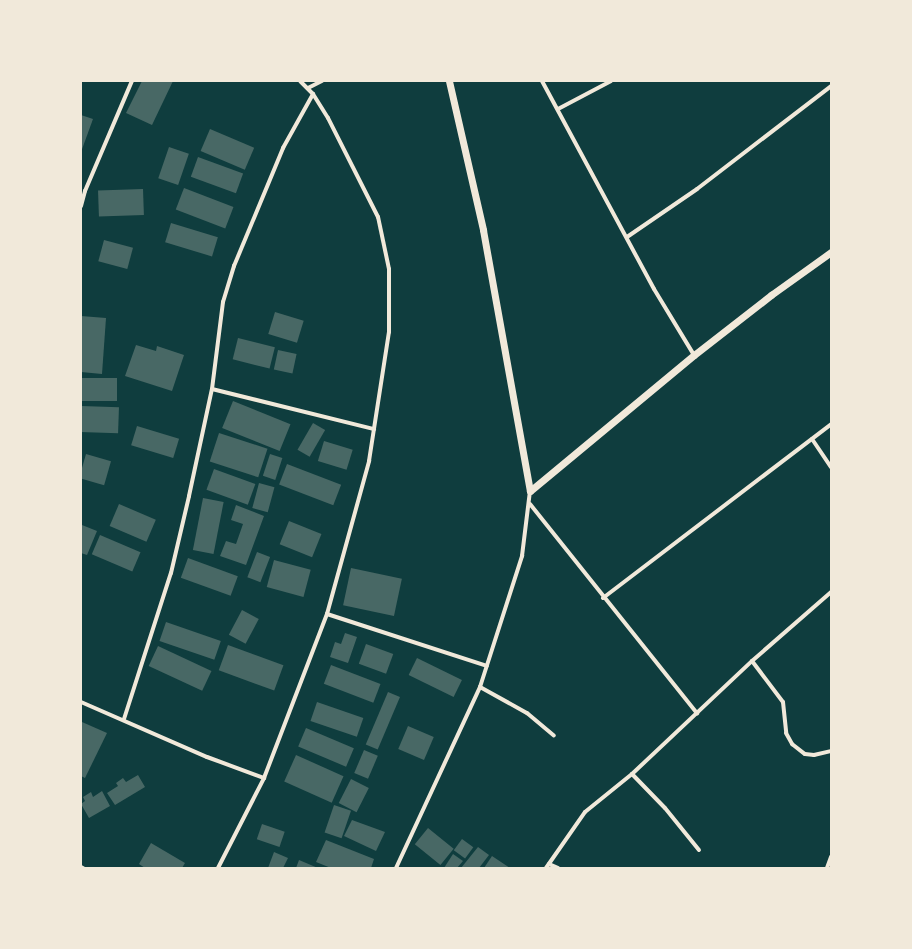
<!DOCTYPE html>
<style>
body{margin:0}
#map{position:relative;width:912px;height:949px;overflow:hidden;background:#0f3d3e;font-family:"DejaVu Sans",sans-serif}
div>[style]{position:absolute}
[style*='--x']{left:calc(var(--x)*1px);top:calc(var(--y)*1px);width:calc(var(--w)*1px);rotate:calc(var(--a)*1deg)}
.building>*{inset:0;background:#486865;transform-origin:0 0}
.minor>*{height:4px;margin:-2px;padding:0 2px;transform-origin:2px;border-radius:2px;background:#f1e9da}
.tertiary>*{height:7px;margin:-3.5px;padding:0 3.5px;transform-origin:3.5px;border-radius:3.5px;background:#f1e9da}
span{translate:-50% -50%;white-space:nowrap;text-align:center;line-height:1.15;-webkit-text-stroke:3px #f1e9da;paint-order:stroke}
.frame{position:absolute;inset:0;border:82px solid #f1e9da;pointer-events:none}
</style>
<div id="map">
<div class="building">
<div style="clip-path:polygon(142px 81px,173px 81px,152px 125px,126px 113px)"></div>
<div style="clip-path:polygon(81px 115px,93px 119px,81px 152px)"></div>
<div style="left:210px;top:129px;width:48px;height:24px;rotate:23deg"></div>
<div style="left:169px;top:147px;width:21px;height:33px;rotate:19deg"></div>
<div style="left:198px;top:157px;width:48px;height:21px;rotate:20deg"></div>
<div style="left:184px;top:188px;width:53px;height:23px;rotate:21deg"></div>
<div style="left:143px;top:189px;width:26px;height:45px;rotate:88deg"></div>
<div style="left:171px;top:223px;width:49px;height:20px;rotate:17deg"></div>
<div style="left:104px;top:240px;width:30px;height:22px;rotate:15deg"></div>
<div style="left:275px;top:312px;width:30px;height:23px;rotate:17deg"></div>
<div style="clip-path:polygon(81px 316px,106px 318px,102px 374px,81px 372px)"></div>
<div style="left:238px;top:338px;width:38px;height:22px;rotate:14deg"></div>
<div style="clip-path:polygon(136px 345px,156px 351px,157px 346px,184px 355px,172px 391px,125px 376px)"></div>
<div style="left:278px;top:350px;width:19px;height:20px;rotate:12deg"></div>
<div style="left:117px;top:378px;width:23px;height:36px;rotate:90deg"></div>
<div style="left:233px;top:401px;width:62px;height:29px;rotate:22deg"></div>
<div style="left:81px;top:406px;width:38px;height:26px;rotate:2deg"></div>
<div style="left:313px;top:423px;width:14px;height:31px;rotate:30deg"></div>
<div style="left:137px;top:426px;width:44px;height:20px;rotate:17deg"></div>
<div style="left:219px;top:433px;width:51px;height:30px;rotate:18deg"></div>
<div style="left:324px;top:441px;width:30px;height:21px;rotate:17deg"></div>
<div style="left:86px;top:454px;width:26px;height:25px;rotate:16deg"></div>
<div style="left:270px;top:454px;width:13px;height:23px;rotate:18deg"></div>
<div style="left:287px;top:464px;width:58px;height:22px;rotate:21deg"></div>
<div style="left:214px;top:469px;width:44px;height:22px;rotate:20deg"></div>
<div style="left:259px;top:483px;width:16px;height:26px;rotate:15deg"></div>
<div style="left:203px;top:498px;width:21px;height:53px;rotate:11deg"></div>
<div style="left:119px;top:504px;width:40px;height:24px;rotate:23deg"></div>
<div style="clip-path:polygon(236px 505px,264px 516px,246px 565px,220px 556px,226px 541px,236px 544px,243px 524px,231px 520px)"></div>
<div style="left:289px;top:521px;width:35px;height:25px;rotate:22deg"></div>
<div style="clip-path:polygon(82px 525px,97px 531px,87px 555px,81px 553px)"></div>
<div style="left:100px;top:535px;width:44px;height:21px;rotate:23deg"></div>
<div style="left:257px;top:552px;width:14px;height:27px;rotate:21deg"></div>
<div style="left:188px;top:558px;width:53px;height:21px;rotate:20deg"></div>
<div style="left:274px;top:560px;width:38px;height:28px;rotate:15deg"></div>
<div style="left:351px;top:568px;width:52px;height:38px;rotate:12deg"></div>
<div style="left:242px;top:610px;width:19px;height:28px;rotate:28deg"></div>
<div style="left:166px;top:622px;width:58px;height:20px;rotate:19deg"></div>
<div style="clip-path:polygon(345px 633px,357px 637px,348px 663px,330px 657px,335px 642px,341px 644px)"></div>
<div style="left:366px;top:644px;width:29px;height:21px;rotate:20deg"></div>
<div style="left:228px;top:645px;width:59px;height:27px;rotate:20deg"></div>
<div style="left:158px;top:646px;width:59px;height:22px;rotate:25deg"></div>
<div style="left:417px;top:658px;width:50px;height:19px;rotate:26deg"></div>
<div style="left:331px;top:665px;width:53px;height:20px;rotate:21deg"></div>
<div style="left:388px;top:692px;width:13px;height:57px;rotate:23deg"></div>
<div style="left:317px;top:702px;width:49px;height:20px;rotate:19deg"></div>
<div style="clip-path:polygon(82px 722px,107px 733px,85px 778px,81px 776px)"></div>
<div style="left:408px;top:726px;width:28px;height:25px;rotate:23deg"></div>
<div style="left:306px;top:728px;width:52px;height:20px;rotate:23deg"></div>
<div style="left:364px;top:750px;width:15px;height:25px;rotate:23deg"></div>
<div style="left:296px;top:755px;width:52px;height:29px;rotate:24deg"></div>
<div style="clip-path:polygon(138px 775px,145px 787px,115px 805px,107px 793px,118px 786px,116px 783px,123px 778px,126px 782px)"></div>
<div style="left:351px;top:779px;width:20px;height:27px;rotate:27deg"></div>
<div style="clip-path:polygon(102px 791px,110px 806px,89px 818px,81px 804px,85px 801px,83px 797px,91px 792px,93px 797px)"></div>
<div style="left:334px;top:805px;width:18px;height:29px;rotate:19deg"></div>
<div style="clip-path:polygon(352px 820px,385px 832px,376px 851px,344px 836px)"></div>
<div style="left:262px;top:824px;width:24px;height:16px;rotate:19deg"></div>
<div style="left:428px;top:828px;width:33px;height:21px;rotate:39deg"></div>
<div style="left:462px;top:839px;width:14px;height:14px;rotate:36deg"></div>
<div style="clip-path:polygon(326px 840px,374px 859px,371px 868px,331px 868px,316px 862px)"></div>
<div style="clip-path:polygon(151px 843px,185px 863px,182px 868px,145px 868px,139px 864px)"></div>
<div style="clip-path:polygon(478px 847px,489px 855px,479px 868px,461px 868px)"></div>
<div style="clip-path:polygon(274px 852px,288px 858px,283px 868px,268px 868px)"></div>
<div style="clip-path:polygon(453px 854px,463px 861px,457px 868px,444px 868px)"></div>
<div style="clip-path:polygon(492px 856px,510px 868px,484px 868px)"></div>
<div style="clip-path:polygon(299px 860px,318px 868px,296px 868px)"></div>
</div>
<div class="minor">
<div style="--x:542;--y:81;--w:236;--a:61.7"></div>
<div style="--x:654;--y:289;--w:77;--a:58.8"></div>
<div style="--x:308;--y:88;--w:16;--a:-27"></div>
<div style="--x:558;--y:109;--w:60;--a:-27.8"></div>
<div style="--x:81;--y:206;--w:16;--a:-75"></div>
<div style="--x:85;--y:191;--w:120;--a:-66.9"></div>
<div style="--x:627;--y:237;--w:85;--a:-34.4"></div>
<div style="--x:697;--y:189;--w:169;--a:-37.5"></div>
<div style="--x:212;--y:389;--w:167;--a:13.9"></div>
<div style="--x:812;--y:439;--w:34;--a:56"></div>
<div style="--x:530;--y:504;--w:268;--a:51.4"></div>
<div style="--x:603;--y:598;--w:287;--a:-37.3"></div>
<div style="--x:327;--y:614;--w:168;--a:18"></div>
<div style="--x:752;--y:661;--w:51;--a:52.9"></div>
<div style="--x:783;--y:702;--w:31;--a:84"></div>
<div style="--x:786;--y:733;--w:13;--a:61"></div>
<div style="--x:792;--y:744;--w:16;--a:38"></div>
<div style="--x:805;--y:754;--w:9;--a:6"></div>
<div style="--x:814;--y:755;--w:17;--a:-13"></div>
<div style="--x:480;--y:687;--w:54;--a:29"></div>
<div style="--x:527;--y:713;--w:35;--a:40"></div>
<div style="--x:81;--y:702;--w:137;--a:23.6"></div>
<div style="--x:207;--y:757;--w:61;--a:20.2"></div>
<div style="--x:124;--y:719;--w:153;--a:-72.2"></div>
<div style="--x:171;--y:573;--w:79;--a:-76.8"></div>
<div style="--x:189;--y:496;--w:109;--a:-77.9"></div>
<div style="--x:212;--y:389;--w:88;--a:-82.8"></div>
<div style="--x:223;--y:302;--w:38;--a:-73"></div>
<div style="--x:234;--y:266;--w:128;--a:-67.4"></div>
<div style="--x:283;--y:148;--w:62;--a:-60.9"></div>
<div style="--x:632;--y:774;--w:47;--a:45.9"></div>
<div style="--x:665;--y:808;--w:54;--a:51"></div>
<div style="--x:549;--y:864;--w:10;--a:24"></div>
<div style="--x:81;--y:867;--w:2;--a:27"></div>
<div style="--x:218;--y:868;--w:101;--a:-62.9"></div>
<div style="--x:264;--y:778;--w:176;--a:-69"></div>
<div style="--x:327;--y:614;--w:159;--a:-74.6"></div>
<div style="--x:369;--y:461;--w:131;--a:-81.2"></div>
<div style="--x:389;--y:332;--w:63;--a:-90"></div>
<div style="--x:389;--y:269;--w:53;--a:-101.9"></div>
<div style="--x:378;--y:217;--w:111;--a:-116.8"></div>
<div style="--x:328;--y:118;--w:28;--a:-122"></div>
<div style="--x:313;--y:94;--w:18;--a:-135"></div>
<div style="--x:396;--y:868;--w:200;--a:-65.1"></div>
<div style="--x:480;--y:687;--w:138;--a:-72.2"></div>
<div style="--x:522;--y:556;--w:65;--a:-83"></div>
<div style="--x:546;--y:868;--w:68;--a:-55.1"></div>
<div style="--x:585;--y:812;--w:60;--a:-39"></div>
<div style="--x:632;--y:774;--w:165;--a:-43.3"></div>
<div style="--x:752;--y:661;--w:105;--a:-41.1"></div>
<div style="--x:827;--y:868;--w:12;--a:-70"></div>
</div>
<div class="tertiary">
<div style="--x:449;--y:81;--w:153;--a:77.1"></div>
<div style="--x:483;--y:230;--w:265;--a:79.8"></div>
<div style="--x:530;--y:491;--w:213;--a:-39.7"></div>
<div style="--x:694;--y:355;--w:98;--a:-37.9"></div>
<div style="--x:771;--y:295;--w:74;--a:-35.6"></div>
</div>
<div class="frame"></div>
</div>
